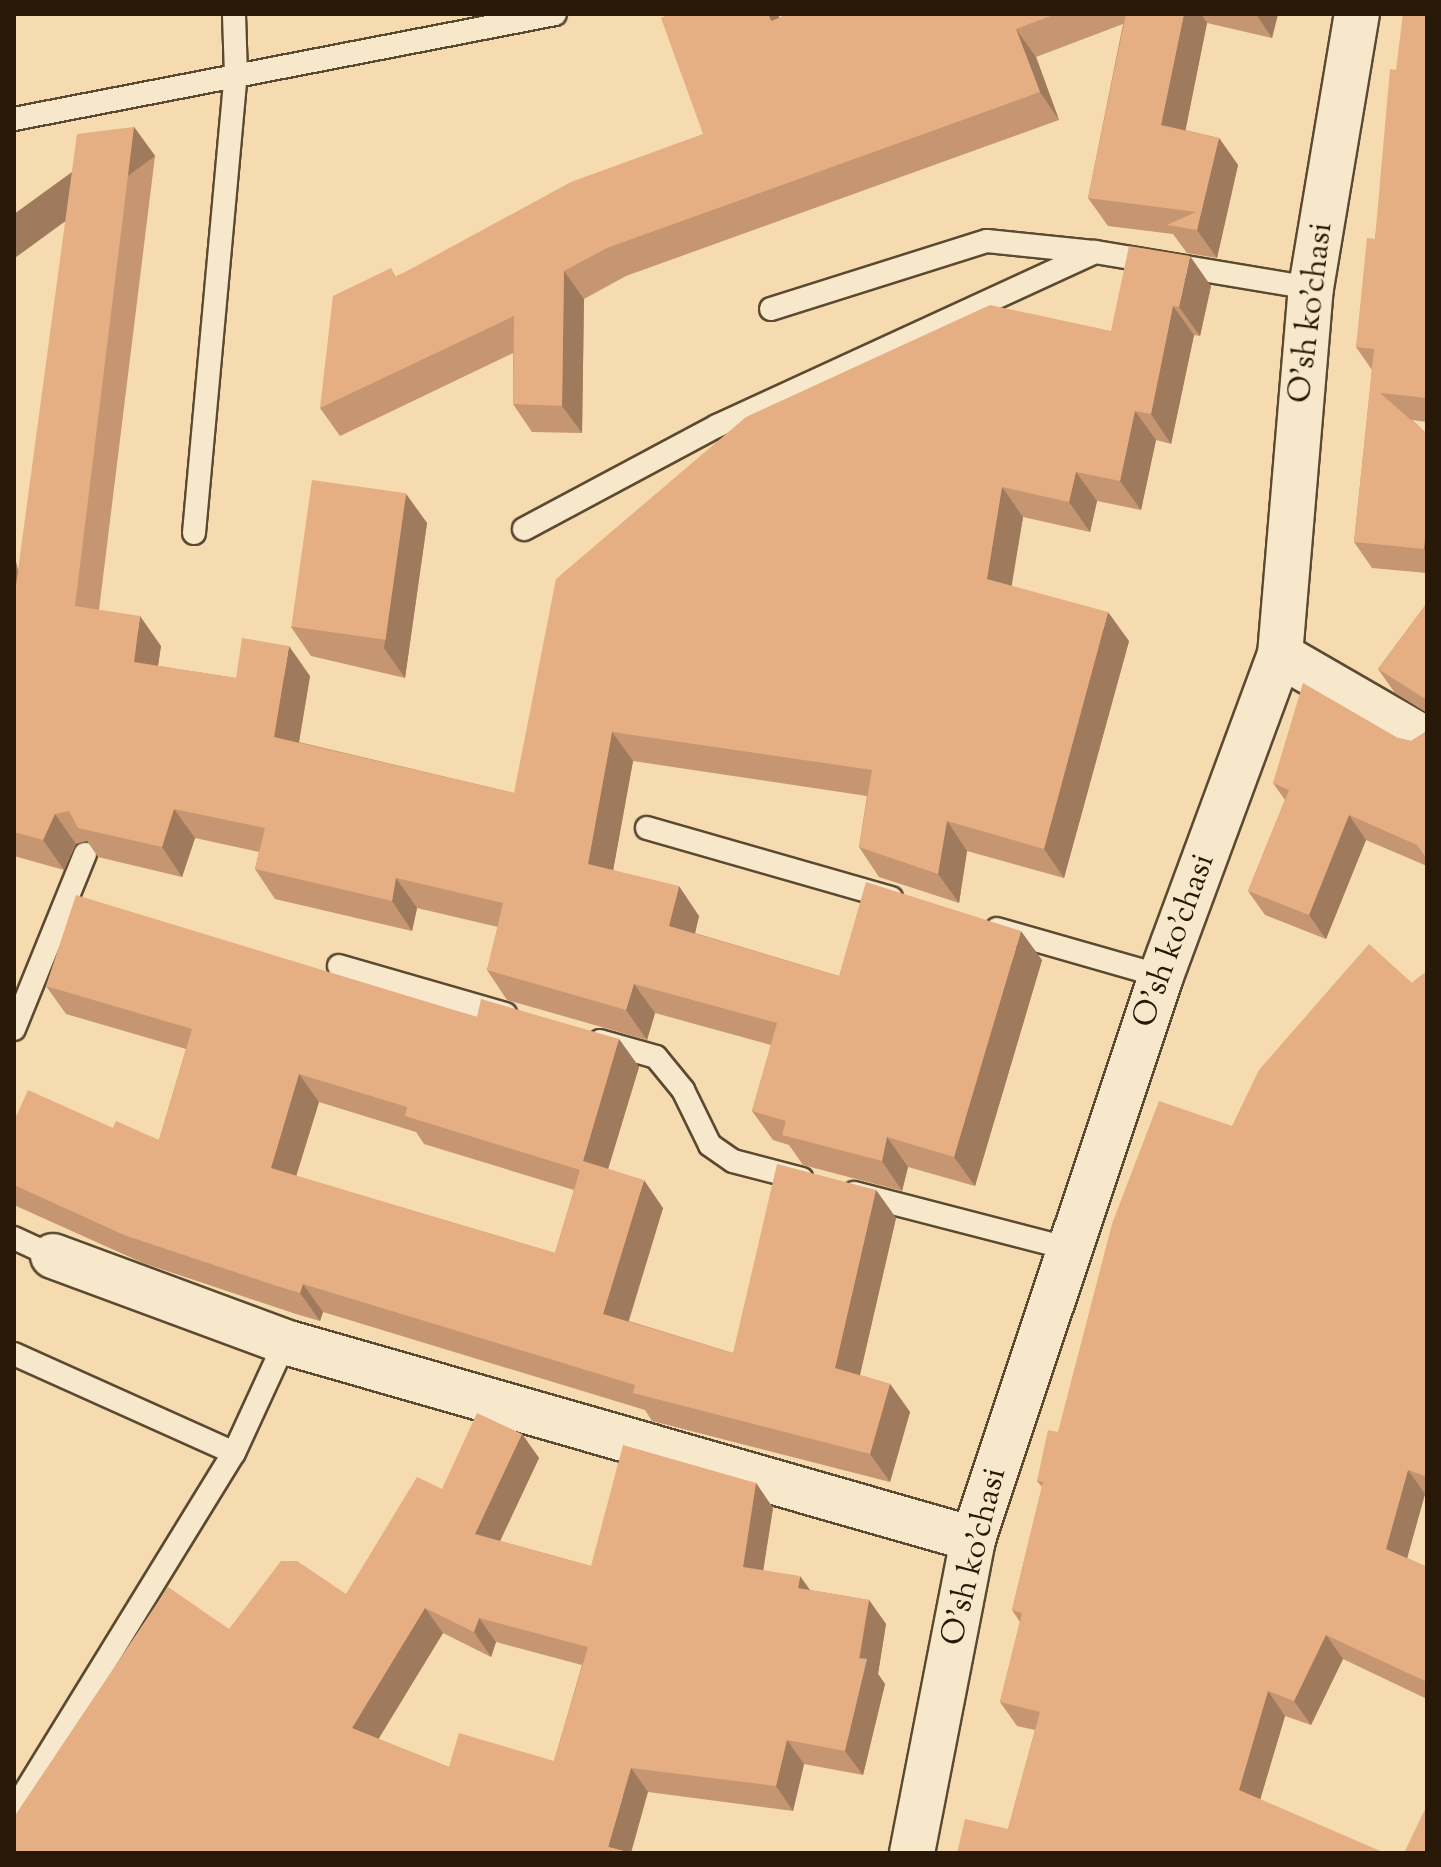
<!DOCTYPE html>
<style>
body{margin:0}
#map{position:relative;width:1441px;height:1867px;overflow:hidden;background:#f5dbaf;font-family:"Sorts Mill Goudy",serif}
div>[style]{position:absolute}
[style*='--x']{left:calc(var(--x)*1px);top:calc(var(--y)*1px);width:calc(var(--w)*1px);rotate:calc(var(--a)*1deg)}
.roads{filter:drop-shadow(2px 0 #5b4931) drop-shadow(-2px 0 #5b4931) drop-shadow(0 2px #5b4931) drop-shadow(0 -2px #5b4931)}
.service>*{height:22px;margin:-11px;padding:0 11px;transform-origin:11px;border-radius:11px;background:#f8e8cb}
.minor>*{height:44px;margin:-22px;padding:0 22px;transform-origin:22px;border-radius:22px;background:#f8e8cb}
.wall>*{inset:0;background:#c59671}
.shaded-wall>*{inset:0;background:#a07a5c;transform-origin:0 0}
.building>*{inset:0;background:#e5ae83;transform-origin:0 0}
span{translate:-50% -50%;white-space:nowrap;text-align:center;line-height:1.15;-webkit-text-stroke:7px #f8e8cb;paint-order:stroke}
.street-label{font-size:32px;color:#281807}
.frame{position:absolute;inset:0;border:16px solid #281807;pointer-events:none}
</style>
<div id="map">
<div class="roads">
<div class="service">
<div style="--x:14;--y:119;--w:551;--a:-10.98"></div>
<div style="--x:771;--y:309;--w:226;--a:-17.5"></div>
<div style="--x:987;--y:241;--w:107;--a:5.9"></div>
<div style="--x:524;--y:529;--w:219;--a:-28.1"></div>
<div style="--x:717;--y:426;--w:416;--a:-24.7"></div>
<div style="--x:1095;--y:252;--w:219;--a:9.5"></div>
<div style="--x:194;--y:533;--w:460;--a:-84.8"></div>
<div style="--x:236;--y:75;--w:61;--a:-91.9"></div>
<div style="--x:647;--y:828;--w:254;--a:16"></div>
<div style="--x:997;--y:929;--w:171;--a:16"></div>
<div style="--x:339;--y:966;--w:173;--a:16.1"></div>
<div style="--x:14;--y:1029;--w:189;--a:-67.9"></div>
<div style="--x:600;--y:1041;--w:58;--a:15.9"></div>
<div style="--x:656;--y:1057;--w:43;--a:50.7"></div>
<div style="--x:683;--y:1090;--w:61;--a:63.9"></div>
<div style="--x:710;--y:1145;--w:28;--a:35"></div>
<div style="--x:733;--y:1161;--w:71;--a:14.6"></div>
<div style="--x:854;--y:1193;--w:223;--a:14.5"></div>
<div style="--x:14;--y:1238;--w:43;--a:24.8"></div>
<div style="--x:14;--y:1354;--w:241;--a:24.2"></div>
<div style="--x:14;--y:1810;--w:419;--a:-58.4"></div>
<div style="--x:234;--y:1453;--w:122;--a:-65.3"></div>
</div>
<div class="minor">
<div style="--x:1280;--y:655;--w:170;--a:30"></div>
<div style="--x:53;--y:1256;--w:247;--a:20.3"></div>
<div style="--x:285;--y:1342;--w:716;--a:15.98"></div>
<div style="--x:912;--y:1853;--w:320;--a:-79"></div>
<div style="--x:973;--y:1539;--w:594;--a:-71.53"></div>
<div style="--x:1161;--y:976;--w:342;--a:-69.7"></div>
<div style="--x:1280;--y:655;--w:368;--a:-85.2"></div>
<div style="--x:1311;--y:288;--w:278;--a:-80.5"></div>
</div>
</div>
<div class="wall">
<div style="clip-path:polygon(789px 14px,1278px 14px,1272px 38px,1207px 23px,1185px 130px,1219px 138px,1238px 165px,1217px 258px,1187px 253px,1173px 234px,1108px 226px,1088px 198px,1123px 24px,1036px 57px,1059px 120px,626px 276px,584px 299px,582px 433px,532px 432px,513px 404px,513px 353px,340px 436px,320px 408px,397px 276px,703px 134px,779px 18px)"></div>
<div style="clip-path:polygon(1427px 14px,1427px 422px,1412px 420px,1427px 434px,1427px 573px,1372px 568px,1354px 542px,1372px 370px,1356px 347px,1375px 239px,1396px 70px)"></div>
<div style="clip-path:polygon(134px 127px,155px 156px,99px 610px,161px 646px,158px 666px,236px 678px,310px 676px,299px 742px,514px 793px,1111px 331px,1211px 286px,1200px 336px,1194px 335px,1171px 444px,1156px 440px,1141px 510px,1097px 501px,1090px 532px,1023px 517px,1011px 586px,1129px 641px,1064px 878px,967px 851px,959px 903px,879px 877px,859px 847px,867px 796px,633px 761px,613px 870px,699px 916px,695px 933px,839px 976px,1042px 960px,975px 1186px,908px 1167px,902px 1191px,803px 1165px,789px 1145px,773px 1140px,752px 1111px,771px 1045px,655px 1013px,647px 1040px,507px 1000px,487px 970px,498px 927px,417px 908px,412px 931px,275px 899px,255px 869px,259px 852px,195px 838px,182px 877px,98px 857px,87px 841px,76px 844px,64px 870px,14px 856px,14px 552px,18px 571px)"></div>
<div style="clip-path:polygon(406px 494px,427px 523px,405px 678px,311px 656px,291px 627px)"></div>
<div style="clip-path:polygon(1427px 603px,1427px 713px,1395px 693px,1378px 669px)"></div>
<div style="clip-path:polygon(1427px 731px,1427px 866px,1366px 840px,1326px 939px,1265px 915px,1248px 891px,1285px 800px,1273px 783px,1398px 738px,1411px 741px)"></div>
<div style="clip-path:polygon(1427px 971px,1427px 1495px,1425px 1494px,1407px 1558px,1427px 1567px,1427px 1699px,1343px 1659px,1311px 1725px,1285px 1716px,1260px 1799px,1008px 1829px,1035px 1730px,1017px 1726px,1000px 1702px,1020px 1622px,1012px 1610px,1042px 1487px,1037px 1481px,1058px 1432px,1232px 1126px)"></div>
<div style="clip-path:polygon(evenodd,46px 986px,477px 1017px,619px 1039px,639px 1067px,608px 1169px,663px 1208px,629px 1321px,733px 1353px,876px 1190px,896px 1218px,860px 1375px,890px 1384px,910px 1412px,890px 1482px,652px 1421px,645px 1410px,323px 1312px,320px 1321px,296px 1314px,143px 1263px,14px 1205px,14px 1121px,113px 1128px,159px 1140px,186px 1049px,66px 1014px,46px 986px,319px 1102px,416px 1132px,424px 1144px,574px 1190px,555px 1253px,296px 1176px,319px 1102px)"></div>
<div style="clip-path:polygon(evenodd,522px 1434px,539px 1458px,500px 1541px,591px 1566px,756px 1483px,773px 1508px,763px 1570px,810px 1590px,869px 1600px,886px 1624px,878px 1674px,885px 1684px,863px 1775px,804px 1764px,793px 1811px,648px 1792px,14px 1853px,229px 1629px,346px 1594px,442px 1489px,522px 1434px,443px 1633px,491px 1657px,496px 1642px,582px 1665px,554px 1761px,449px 1767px,378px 1739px,443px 1633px)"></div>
</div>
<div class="shaded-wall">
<div style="clip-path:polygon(768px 14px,778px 14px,790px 49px,771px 21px)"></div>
<div style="clip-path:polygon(1184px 14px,1201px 14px,1207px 23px,1181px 153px,1161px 125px)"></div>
<div style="clip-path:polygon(1256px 14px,1278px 14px,1272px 38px)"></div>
<div style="clip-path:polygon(1016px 29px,1036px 57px,1059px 120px,1040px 92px)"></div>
<div style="left:134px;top:127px;width:36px;height:483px;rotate:54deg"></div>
<div style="clip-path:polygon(1219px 138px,1238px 165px,1217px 258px,1197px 230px)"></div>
<div style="clip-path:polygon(1190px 256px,1211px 286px,1200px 336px,1179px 307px)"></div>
<div style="clip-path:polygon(564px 271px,584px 299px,582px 433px,562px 406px)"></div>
<div style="clip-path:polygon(1173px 306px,1194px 335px,1171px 444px,1151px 414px)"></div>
<div style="clip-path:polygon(1135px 411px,1156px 440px,1141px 510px,1120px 481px)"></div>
<div style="clip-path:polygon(1076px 472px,1097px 501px,1090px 532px,1069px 502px)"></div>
<div style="clip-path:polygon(1002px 487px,1023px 517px,1008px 608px,987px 579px)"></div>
<div style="clip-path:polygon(406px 494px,427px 523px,405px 678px,384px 648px)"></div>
<div style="clip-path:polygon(1427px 517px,1427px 554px,1424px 549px)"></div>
<div style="clip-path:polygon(14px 552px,33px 644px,14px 617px)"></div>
<div style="clip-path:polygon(1108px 612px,1129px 641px,1064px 878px,1044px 849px)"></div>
<div style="clip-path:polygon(140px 616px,161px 646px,154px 692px,134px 662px)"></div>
<div style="clip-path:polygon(289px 646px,310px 676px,295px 766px,274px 737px)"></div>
<div style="clip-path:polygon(612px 732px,633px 761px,609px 893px,588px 864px)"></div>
<div style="clip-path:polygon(174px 809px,195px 838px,182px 877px,162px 847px)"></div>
<div style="clip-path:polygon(55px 814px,76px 844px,64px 870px,43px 840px)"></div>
<div style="clip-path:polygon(1349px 815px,1366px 840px,1326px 939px,1309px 915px)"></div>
<div style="clip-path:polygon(947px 821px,967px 851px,959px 903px,938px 874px)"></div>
<div style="clip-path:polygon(396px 878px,417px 908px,412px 931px,392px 901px)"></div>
<div style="clip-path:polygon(679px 886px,699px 916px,690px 955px,669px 926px)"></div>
<div style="clip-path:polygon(1021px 931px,1042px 960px,975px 1186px,954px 1157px)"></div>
<div style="clip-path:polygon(634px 984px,655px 1013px,647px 1040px,626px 1010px)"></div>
<div style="clip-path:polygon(619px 1039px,639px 1067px,602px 1189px,583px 1161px)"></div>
<div style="clip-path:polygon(299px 1074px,319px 1102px,290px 1196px,271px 1168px)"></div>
<div style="clip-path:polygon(887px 1137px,908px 1167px,902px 1191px,882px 1161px)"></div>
<div style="clip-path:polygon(644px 1180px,663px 1208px,622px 1342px,603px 1314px)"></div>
<div style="clip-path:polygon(876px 1190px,896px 1218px,855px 1396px,835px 1368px)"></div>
<div style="clip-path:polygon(303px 1284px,323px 1312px,320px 1321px,300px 1293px)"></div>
<div style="clip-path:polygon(890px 1384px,910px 1412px,890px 1482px,870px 1454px)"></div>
<div style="clip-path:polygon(522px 1434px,539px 1458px,492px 1558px,475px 1534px)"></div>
<div style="clip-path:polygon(1408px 1470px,1425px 1494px,1403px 1573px,1386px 1549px)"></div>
<div style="clip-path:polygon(756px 1483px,773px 1508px,760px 1591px,743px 1567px)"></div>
<div style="clip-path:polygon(800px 1576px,818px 1601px,798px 1588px)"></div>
<div style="clip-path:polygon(869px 1600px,886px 1624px,878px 1674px,885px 1684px,863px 1775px,845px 1751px)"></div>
<div style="clip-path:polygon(425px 1608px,443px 1633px,370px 1753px,352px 1728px)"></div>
<div style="clip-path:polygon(479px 1618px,496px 1642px,491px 1657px,474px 1632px)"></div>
<div style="clip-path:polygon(1326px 1635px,1343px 1659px,1311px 1725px,1294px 1701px)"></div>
<div style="clip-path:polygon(1268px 1691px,1285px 1716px,1256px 1814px,1239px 1790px)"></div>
<div style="clip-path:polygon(787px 1740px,804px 1764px,793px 1811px,776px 1786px)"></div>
<div style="clip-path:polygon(631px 1768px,648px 1792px,631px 1853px,608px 1847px)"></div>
</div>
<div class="building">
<div style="clip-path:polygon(670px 14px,768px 14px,771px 21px,789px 14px,1056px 14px,1016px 29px,1040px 92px,607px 248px,564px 271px,562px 406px,513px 404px,514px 316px,320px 408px,333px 296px,391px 268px,396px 277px,571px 182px,703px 134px,661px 18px)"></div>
<div style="clip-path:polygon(1126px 14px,1184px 14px,1161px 125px,1219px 138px,1197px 230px,1167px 225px,1196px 212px,1088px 198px)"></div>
<div style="clip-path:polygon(1403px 14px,1427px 14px,1427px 398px,1380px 393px,1427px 434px,1427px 517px,1424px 549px,1354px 542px,1374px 349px,1356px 347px,1367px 238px,1375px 239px,1390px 69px,1396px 70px)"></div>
<div style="clip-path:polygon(134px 127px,75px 606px,140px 616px,134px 662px,236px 678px,242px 638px,289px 646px,274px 737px,514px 793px,556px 579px,746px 417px,990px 305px,1111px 331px,1129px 246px,1190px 256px,1179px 307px,1173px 306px,1151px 414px,1135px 411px,1120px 481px,1076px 472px,1069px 502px,1002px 487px,987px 579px,1108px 612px,1044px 849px,947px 821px,938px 874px,859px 847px,872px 770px,612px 732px,588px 864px,679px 886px,669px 926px,839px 976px,866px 882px,1021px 931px,954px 1157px,887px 1137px,882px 1161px,782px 1135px,786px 1121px,752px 1111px,777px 1023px,634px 984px,626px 1010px,487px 970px,503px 903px,396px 878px,392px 901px,255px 869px,265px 828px,174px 809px,162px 847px,78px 828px,69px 811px,55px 814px,43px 840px,14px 832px,14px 600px,77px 134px)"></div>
<div style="left:312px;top:480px;width:95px;height:148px;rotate:8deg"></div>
<div style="clip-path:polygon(1427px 603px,1427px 700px,1378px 669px)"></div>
<div style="clip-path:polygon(1303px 683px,1398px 738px,1411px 741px,1427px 731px,1427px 859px,1417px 845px,1349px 815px,1309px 915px,1248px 891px,1289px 790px,1273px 783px)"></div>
<div style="clip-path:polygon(evenodd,76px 895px,477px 1017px,481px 999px,619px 1039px,583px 1161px,644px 1180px,603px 1314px,733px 1353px,777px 1164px,876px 1190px,835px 1368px,890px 1384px,870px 1454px,633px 1393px,635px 1385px,303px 1284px,300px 1293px,277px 1286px,124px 1235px,14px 1185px,14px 1121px,28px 1090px,113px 1128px,116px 1121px,159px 1140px,192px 1029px,46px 986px,76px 895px,299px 1074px,407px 1107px,405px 1116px,580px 1170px,555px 1253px,271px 1168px,299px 1074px)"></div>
<div style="clip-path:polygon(1369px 944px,1412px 983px,1427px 971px,1427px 1477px,1408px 1470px,1386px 1549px,1427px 1567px,1427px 1682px,1326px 1635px,1294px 1701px,1268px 1691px,1239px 1790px,1385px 1853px,957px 1853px,965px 1819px,1008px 1829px,1040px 1712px,1000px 1702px,1022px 1613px,1012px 1610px,1043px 1482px,1037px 1481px,1048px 1430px,1058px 1432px,1112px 1224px,1159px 1101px,1232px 1126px,1259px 1070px)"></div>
<div style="clip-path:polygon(evenodd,477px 1413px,522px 1434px,475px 1534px,591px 1566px,623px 1445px,756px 1483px,743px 1567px,800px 1576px,798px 1588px,869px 1600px,859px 1658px,867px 1659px,845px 1751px,787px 1740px,776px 1786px,631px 1768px,608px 1847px,629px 1853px,14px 1853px,14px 1817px,168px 1587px,229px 1629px,281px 1561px,297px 1561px,346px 1594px,417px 1477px,442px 1489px,477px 1413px,425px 1608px,474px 1632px,479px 1618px,588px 1647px,554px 1761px,459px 1733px,449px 1767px,352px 1728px,425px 1608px)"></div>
<div style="clip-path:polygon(1427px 1805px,1427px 1853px,1404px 1853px)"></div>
</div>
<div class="street-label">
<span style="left:1312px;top:313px;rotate:-83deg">O'sh ko'chasi</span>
<span style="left:1175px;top:941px;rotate:-70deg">O'sh ko'chasi</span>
<span style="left:975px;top:1557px;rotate:-76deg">O'sh ko'chasi</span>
</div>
<div class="frame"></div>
</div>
